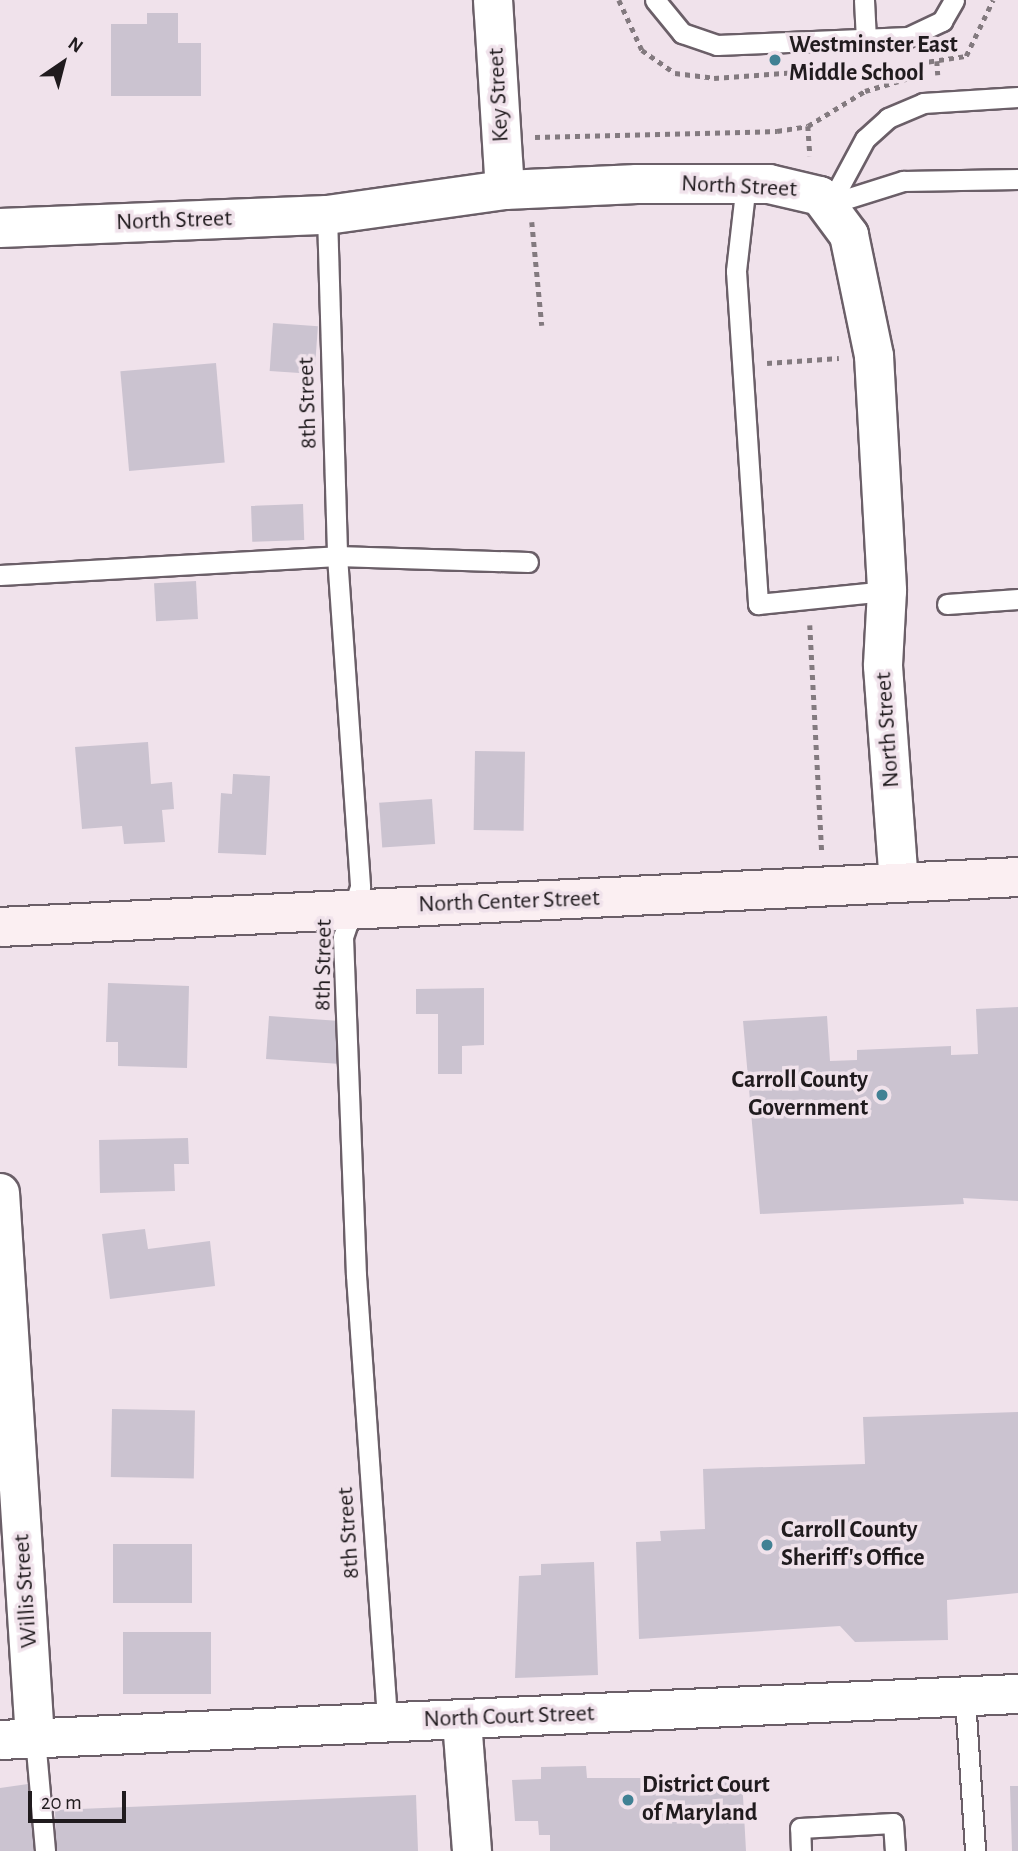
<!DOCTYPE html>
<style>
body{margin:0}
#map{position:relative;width:1018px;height:1851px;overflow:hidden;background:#f0e2eb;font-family:"Alegreya Sans",sans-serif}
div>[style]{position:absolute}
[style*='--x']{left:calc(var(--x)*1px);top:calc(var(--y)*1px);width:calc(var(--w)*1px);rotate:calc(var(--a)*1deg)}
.building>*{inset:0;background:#cbc3d0;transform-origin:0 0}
.path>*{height:4.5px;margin-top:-2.25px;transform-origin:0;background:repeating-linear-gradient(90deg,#837a7f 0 5px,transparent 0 10px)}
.roads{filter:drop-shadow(2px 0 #6b5f68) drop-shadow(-2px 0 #6b5f68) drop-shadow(0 2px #6b5f68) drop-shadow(0 -2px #6b5f68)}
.lane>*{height:19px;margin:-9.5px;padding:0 9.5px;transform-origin:9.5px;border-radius:9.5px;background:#fff}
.street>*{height:38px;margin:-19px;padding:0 19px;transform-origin:19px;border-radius:19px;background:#fff}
.secondary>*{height:38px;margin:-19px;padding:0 19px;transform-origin:19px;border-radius:19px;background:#fbeff2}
.dots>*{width:19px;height:19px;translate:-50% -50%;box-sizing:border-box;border:4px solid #f0e2eb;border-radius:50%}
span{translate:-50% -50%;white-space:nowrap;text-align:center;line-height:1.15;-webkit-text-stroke:7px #f0e2eb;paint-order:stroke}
.poi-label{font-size:24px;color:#201b1e;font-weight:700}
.left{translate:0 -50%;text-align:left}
.right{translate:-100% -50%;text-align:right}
.street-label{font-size:24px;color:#201b1e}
.north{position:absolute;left:28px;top:28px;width:70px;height:70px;-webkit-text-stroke:5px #f0e2eb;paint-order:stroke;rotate:35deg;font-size:19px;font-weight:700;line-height:28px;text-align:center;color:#201b1e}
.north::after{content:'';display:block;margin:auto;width:24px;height:32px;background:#201b1e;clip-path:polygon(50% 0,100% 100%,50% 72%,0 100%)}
.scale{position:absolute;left:28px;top:1791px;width:98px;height:32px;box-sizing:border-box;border:4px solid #201b1e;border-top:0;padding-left:9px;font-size:21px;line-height:24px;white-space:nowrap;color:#201b1e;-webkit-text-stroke:5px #f0e2eb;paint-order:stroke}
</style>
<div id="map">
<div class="building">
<div style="clip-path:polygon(147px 13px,178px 13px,178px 43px,201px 43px,201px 96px,111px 96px,111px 24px,147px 24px)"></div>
<div style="left:273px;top:323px;width:45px;height:48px;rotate:4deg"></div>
<div style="left:216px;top:363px;width:100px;height:96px;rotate:85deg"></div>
<div style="left:303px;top:504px;width:36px;height:52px;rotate:88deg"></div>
<div style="left:196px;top:581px;width:38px;height:42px;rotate:87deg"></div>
<div style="clip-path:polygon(148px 742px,151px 784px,172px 782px,174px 809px,162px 810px,165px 842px,124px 844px,122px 826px,82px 829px,75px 747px)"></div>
<div style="left:475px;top:751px;width:50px;height:79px;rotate:1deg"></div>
<div style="clip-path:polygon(233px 774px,270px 776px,266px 855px,218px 853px,221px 793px,232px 794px)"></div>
<div style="left:432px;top:799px;width:45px;height:53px;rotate:86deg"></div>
<div style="clip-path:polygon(108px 983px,189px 986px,187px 1068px,118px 1066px,118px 1042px,106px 1042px)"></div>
<div style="clip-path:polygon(484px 988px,484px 1045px,462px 1046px,462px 1074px,438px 1074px,438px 1014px,416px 1014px,416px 989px)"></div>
<div style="clip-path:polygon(1018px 1007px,1018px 1201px,963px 1198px,964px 1204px,760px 1214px,743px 1021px,827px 1016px,830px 1061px,857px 1060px,857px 1050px,951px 1046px,951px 1055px,978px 1054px,976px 1009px)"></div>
<div style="left:269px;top:1016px;width:71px;height:43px;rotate:4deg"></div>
<div style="clip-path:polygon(188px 1138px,189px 1164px,174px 1164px,175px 1191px,100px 1193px,99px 1140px)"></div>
<div style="clip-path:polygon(145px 1229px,148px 1249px,210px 1241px,215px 1286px,110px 1299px,102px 1234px)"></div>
<div style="left:112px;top:1409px;width:83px;height:68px;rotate:1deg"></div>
<div style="clip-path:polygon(1018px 1412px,1018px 1593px,947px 1600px,948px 1640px,855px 1642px,840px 1626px,639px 1639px,636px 1542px,661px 1541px,660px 1531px,705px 1529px,703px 1469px,865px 1464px,863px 1417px)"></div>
<div style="left:113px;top:1544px;width:79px;height:59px"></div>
<div style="clip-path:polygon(594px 1562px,598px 1675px,515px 1678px,519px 1576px,541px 1575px,541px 1564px)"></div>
<div style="left:211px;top:1632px;width:62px;height:88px;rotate:90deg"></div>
<div style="clip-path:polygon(586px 1766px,587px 1778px,742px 1778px,746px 1851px,550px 1851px,550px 1835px,539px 1835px,538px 1821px,515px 1821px,512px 1780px,541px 1779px,541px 1767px)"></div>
<div style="clip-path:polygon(28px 1784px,37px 1851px,0 1851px,0 1788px)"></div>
<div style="clip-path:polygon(1010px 1786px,1018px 1786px,1018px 1851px,1012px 1851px)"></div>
<div style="clip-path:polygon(416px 1795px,418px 1851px,56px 1851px,55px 1810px)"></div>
</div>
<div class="path">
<div style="--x:619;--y:0;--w:55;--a:65.3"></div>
<div style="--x:642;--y:50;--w:40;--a:34.9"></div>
<div style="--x:675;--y:73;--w:39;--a:7"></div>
<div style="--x:714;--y:78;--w:112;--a:-4.1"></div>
<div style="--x:937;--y:61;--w:14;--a:86"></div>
<div style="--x:919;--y:63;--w:48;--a:-8.5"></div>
<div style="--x:966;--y:56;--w:62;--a:-64.3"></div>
<div style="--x:808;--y:126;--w:30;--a:86"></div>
<div style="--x:535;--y:137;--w:242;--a:-1.4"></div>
<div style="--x:777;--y:131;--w:31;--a:-9"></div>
<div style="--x:808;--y:126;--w:67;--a:-31.6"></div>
<div style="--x:865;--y:91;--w:49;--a:-16.6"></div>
<div style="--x:532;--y:222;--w:104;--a:84.5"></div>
<div style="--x:767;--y:363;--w:72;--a:-4"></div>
<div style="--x:810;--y:625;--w:226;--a:87"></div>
</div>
<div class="roads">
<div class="lane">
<div style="--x:655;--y:0;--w:43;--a:50.7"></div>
<div style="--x:682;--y:33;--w:37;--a:19"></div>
<div style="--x:717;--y:45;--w:191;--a:-2.4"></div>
<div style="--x:908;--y:37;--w:38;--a:-25"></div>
<div style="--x:942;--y:21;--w:24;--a:-60"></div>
<div style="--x:864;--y:0;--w:40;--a:87.1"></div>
<div style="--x:746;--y:183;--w:89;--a:96.5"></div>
<div style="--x:736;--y:271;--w:334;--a:86.2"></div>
<div style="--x:758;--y:604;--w:130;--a:-5.8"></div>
<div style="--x:830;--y:204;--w:74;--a:-61.7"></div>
<div style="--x:865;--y:139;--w:31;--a:-42"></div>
<div style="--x:888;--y:118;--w:38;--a:-23"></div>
<div style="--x:923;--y:103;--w:95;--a:-3.6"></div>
<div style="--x:830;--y:204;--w:77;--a:-17.5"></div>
<div style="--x:903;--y:181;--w:115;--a:-1"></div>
<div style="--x:327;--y:215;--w:341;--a:88.3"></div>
<div style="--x:337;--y:556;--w:332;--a:86"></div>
<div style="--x:360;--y:887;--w:53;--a:108.8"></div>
<div style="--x:343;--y:937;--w:338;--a:87.8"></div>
<div style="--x:356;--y:1275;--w:445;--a:86"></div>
<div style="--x:0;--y:575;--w:338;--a:-3.2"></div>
<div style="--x:337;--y:556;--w:191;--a:1.8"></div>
<div style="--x:947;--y:604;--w:71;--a:-4"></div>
<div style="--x:965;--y:1699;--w:152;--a:86.2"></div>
<div style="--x:35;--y:1738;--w:113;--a:84.9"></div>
<div style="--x:801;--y:1851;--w:23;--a:-92"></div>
<div style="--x:800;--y:1828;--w:93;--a:-3.1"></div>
<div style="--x:893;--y:1823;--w:28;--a:86"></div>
</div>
<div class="street">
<div style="--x:493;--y:0;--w:190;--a:86.4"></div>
<div style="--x:0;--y:228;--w:327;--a:-2.3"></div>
<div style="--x:327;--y:215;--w:180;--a:-8"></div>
<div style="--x:505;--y:190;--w:132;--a:-2.6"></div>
<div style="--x:637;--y:184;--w:132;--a:0"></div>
<div style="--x:769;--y:184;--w:52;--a:13.2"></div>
<div style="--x:820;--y:196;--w:49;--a:53.4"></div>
<div style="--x:849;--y:235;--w:124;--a:78.3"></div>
<div style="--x:874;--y:356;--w:235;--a:86.8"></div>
<div style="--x:887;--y:591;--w:75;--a:93.1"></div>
<div style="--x:883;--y:666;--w:217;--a:85.8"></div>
<div style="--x:0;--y:1193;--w:546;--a:86.33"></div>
<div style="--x:462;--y:1721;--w:130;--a:85.6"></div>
<div style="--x:0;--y:1740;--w:1019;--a:-2.59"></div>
</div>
<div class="secondary">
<div style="--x:0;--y:927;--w:1019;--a:-2.81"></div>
</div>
</div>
<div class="dots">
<div style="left:775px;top:60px;background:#418194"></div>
<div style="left:882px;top:1095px;background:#418194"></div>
<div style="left:767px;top:1545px;background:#418194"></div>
<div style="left:628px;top:1800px;background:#418194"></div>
</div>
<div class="poi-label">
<span class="left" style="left:789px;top:60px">Westminster East<br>Middle School</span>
<span class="right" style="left:868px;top:1095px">Carroll County<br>Government</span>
<span class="left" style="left:781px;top:1545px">Carroll County<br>Sheriff's Office</span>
<span class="left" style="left:642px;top:1800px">District Court<br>of Maryland</span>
</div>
<div class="street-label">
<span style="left:499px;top:95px;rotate:-93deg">Key Street</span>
<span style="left:739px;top:187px;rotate:3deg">North Street</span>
<span style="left:174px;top:221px;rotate:-2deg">North Street</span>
<span style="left:308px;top:403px;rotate:-92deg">8th Street</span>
<span style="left:888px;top:730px;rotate:-94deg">North Street</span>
<span style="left:509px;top:902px;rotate:-2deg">North Center Street</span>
<span style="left:324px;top:965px;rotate:-89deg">8th Street</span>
<span style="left:349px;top:1533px;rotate:-94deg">8th Street</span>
<span style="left:26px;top:1591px;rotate:-94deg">Willis Street</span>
<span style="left:509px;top:1717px;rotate:-2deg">North Court Street</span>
</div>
<div class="north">N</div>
<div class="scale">20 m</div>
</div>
